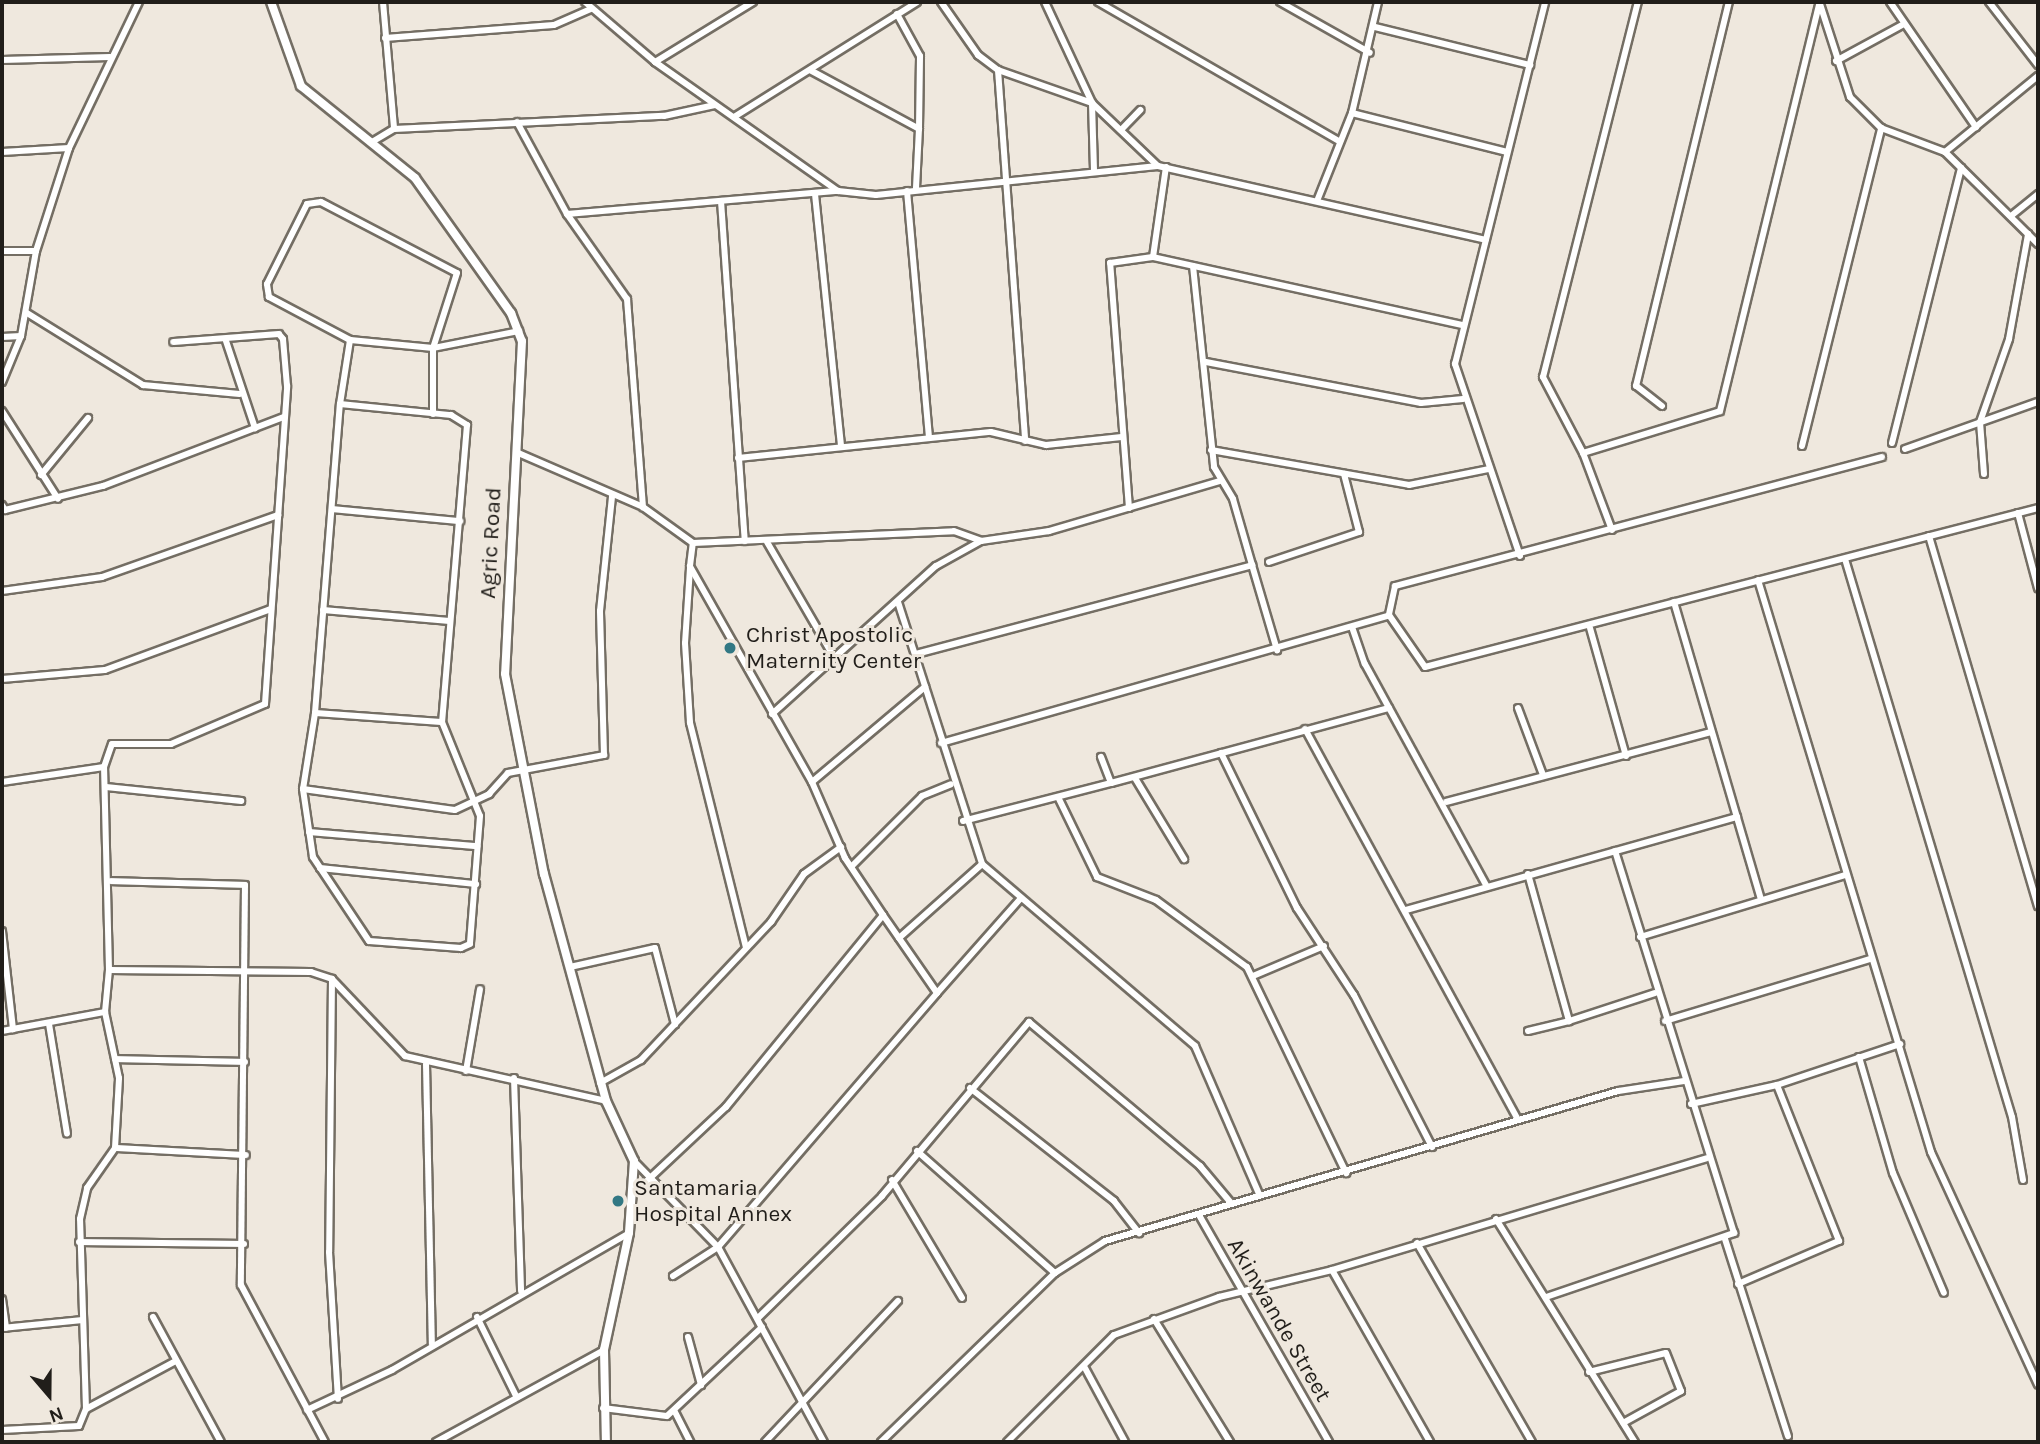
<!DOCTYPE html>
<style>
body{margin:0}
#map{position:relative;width:2040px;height:1444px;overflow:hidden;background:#efe8de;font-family:Karla,sans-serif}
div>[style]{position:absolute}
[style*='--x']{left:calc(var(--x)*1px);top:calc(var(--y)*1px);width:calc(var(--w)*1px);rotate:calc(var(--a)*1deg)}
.roads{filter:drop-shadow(2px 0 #746e64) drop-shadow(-2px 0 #746e64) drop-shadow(0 2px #746e64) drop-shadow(0 -2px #746e64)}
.minor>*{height:6px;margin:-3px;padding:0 3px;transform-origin:3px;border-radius:3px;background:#fff}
.tertiary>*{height:8px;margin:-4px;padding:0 4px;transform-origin:4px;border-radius:4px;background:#fff}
.dots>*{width:19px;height:19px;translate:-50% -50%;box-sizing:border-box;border:4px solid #efe8de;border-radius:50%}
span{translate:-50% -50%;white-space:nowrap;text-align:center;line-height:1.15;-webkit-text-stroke:6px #efe8de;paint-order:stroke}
.street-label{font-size:23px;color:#211e1a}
.poi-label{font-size:23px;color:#211e1a}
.left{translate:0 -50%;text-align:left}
.frame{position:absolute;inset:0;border:4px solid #211e1a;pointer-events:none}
.north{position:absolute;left:14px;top:1360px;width:70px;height:70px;-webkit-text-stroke:5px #efe8de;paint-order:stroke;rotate:160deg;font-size:19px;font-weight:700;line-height:28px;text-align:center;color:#211e1a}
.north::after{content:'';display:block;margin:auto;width:24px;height:32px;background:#211e1a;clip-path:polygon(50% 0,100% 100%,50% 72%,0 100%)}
</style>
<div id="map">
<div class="roads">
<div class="minor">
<div style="--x:383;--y:2;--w:127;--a:85"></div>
<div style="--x:585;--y:2;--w:92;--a:40.6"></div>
<div style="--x:655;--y:62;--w:224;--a:35.2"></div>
<div style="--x:941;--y:2;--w:65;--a:55.1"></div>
<div style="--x:978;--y:55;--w:25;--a:37"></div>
<div style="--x:998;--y:70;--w:100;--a:19.3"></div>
<div style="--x:1092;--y:103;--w:68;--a:88.3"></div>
<div style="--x:1045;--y:2;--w:111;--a:65"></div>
<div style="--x:1092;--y:103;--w:91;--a:43.7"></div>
<div style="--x:1098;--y:2;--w:278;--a:30"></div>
<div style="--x:1280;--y:2;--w:103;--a:29.5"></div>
<div style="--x:1890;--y:2;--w:152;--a:55.5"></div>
<div style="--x:1989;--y:2;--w:80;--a:52.1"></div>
<div style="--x:1820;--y:4;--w:98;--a:72.1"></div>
<div style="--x:1850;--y:97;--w:44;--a:45"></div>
<div style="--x:1881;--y:128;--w:68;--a:20.6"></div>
<div style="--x:1945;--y:152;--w:131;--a:44.7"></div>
<div style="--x:1375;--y:27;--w:160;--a:13.8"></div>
<div style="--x:385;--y:38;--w:169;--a:-4.4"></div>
<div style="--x:554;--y:25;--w:40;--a:-23.4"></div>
<div style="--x:2;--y:60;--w:108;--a:-1.6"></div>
<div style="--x:1836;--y:61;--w:75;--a:-28.6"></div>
<div style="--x:655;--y:62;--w:115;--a:-31.5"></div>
<div style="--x:810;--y:70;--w:124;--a:28.4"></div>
<div style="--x:919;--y:129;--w:73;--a:-89.2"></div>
<div style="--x:920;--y:56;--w:48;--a:-118.7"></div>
<div style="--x:998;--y:70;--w:372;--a:85.8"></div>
<div style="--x:1352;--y:113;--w:160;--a:14.1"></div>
<div style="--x:734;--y:117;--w:216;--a:-32.1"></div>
<div style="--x:517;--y:122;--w:105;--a:61.5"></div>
<div style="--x:567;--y:214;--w:272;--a:-4.9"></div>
<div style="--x:838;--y:191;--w:38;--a:6"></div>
<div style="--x:876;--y:195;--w:283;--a:-5.9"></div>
<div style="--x:1158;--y:166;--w:336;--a:12.7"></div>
<div style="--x:1121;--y:130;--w:28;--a:-46"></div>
<div style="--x:372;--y:142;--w:26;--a:-31"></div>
<div style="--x:394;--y:129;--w:270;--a:-2.8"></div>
<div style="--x:664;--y:116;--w:52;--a:-12.2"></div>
<div style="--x:2;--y:152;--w:67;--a:-3.4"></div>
<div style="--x:1945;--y:152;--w:120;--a:-39.3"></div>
<div style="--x:916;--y:188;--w:59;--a:-87.1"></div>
<div style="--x:907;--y:191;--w:247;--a:84.9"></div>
<div style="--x:815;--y:194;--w:254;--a:84.1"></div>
<div style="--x:721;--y:201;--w:341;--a:86"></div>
<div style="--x:1317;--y:201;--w:95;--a:-68.3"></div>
<div style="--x:1352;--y:113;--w:114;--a:-76.8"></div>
<div style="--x:321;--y:202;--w:153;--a:27.6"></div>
<div style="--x:457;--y:273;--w:79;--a:107.7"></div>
<div style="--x:433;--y:348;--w:83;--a:-174.5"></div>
<div style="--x:350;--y:340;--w:92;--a:-152"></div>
<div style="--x:269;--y:297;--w:13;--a:-99"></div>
<div style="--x:267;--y:284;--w:89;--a:-63.4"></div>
<div style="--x:307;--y:204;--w:14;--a:-8"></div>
<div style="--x:567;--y:214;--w:104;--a:54.8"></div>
<div style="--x:627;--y:299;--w:209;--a:85.6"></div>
<div style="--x:2011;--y:216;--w:35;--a:-39"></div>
<div style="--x:2;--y:251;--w:34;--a:0"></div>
<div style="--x:1153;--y:257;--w:91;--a:-81.8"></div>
<div style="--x:1193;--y:266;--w:202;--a:84"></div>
<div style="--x:1214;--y:467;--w:37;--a:59"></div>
<div style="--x:1233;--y:499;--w:69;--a:73.9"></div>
<div style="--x:27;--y:313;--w:137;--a:31.8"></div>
<div style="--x:143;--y:385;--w:97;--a:5.3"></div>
<div style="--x:2;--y:337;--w:19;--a:-3"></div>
<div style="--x:226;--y:341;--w:92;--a:71.6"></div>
<div style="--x:1206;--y:362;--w:219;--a:10.8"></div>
<div style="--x:1421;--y:403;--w:42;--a:-5.4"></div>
<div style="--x:2;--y:382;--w:50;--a:-67.6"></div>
<div style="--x:21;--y:336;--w:86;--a:-80"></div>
<div style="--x:36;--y:251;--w:108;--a:-72.2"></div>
<div style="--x:69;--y:148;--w:162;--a:-64.4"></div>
<div style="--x:340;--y:404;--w:112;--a:5.7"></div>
<div style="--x:451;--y:415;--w:19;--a:32"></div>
<div style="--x:467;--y:425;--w:298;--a:94.8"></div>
<div style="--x:442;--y:722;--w:101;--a:68"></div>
<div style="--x:480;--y:816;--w:128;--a:94.5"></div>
<div style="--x:470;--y:944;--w:10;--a:156"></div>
<div style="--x:461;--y:948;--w:92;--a:-175.6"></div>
<div style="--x:369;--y:941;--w:101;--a:-123.7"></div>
<div style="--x:313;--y:857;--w:69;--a:-98.4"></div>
<div style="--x:303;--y:789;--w:77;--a:-81"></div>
<div style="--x:315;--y:713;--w:310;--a:-85.4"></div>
<div style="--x:340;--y:404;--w:65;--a:-81.1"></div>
<div style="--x:1662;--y:406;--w:33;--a:-142"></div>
<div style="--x:1636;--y:386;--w:395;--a:-76.4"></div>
<div style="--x:2;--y:411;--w:104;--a:57.5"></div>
<div style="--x:433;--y:414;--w:66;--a:-90"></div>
<div style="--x:433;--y:348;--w:88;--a:-11.2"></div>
<div style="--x:1892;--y:443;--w:284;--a:-75.9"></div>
<div style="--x:1802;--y:446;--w:328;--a:-76"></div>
<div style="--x:1905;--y:449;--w:141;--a:-19.5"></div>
<div style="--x:1211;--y:450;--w:201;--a:10"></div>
<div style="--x:1409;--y:485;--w:82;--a:-11.3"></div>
<div style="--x:516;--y:452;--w:138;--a:23.4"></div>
<div style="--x:643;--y:507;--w:62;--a:35.8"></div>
<div style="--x:693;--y:543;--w:261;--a:-2.6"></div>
<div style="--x:954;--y:531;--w:29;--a:20"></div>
<div style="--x:1583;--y:453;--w:143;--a:-17"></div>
<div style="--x:1720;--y:411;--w:421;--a:-76.3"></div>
<div style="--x:1882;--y:457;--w:504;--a:165.16"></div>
<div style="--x:1395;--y:586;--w:30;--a:102"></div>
<div style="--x:1389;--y:615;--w:63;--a:55.3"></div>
<div style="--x:1425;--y:667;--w:633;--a:-14.54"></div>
<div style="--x:738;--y:458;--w:254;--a:-5.9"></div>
<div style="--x:991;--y:432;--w:57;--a:13.3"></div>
<div style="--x:1046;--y:445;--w:76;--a:-6"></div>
<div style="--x:1984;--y:474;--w:52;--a:-94.4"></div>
<div style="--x:1980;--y:422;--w:88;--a:-70.7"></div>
<div style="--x:2009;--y:339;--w:107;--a:-79.7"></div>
<div style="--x:41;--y:475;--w:74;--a:-50.5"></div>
<div style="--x:2;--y:505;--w:6;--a:59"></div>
<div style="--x:5;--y:510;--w:101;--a:-13.8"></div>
<div style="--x:103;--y:486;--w:194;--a:-20.9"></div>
<div style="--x:1129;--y:508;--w:246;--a:-94.4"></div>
<div style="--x:1110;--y:263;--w:43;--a:-7.9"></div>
<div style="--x:1153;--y:257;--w:317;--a:12.4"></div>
<div style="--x:332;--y:509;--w:129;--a:5.4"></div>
<div style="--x:2018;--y:513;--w:78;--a:75.1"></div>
<div style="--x:1612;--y:530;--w:82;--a:-110.6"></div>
<div style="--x:1583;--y:453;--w:86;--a:-117.8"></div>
<div style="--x:1543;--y:377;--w:387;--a:-75.8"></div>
<div style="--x:1929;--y:536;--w:386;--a:73.6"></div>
<div style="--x:767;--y:542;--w:135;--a:59.8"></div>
<div style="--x:1520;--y:556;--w:203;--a:-108.7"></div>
<div style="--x:1455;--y:364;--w:373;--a:-76"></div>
<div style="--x:1845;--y:559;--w:582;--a:73.34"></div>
<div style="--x:2012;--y:1117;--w:64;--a:80.1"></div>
<div style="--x:1269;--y:562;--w:95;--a:-18.4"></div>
<div style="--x:1359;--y:532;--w:60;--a:-104.5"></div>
<div style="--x:690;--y:568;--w:75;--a:93.8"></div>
<div style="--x:685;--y:643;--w:80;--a:86.4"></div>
<div style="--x:690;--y:723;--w:231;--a:76"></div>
<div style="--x:1758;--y:580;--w:598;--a:73.17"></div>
<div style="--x:1931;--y:1152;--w:256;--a:65.3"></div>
<div style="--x:2;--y:591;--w:101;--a:-8"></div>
<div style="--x:102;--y:577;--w:187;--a:-19.4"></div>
<div style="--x:898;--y:602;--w:275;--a:72.2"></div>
<div style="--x:982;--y:864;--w:280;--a:40.5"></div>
<div style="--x:1195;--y:1046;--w:163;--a:66.6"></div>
<div style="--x:1674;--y:602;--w:309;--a:73.7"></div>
<div style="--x:323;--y:610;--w:127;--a:5"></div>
<div style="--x:1352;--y:627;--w:39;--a:71"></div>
<div style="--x:1365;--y:664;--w:252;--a:61.3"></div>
<div style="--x:1590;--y:628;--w:133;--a:74.3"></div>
<div style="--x:916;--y:654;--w:348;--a:-14.8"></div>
<div style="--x:1252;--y:565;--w:89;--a:73.6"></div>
<div style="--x:2;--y:679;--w:103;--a:-5"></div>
<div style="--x:105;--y:670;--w:177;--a:-20.2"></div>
<div style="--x:1518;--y:708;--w:72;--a:69.5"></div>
<div style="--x:315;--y:713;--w:127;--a:4.1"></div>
<div style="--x:772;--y:714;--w:221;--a:-42.1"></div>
<div style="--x:936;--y:566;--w:51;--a:-29.1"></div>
<div style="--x:981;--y:541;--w:69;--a:-8.4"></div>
<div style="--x:1049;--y:531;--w:178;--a:-16.3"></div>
<div style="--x:1305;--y:729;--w:445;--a:61.4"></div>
<div style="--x:941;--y:743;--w:466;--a:-15.9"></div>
<div style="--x:1221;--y:753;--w:173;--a:63.9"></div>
<div style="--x:1297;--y:908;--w:104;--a:56.8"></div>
<div style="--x:1354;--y:995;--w:171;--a:62.8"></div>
<div style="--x:1135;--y:778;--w:95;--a:58.8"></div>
<div style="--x:2;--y:782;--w:103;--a:-8.4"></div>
<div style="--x:812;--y:782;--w:148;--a:-40.1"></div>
<div style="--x:1111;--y:783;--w:288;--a:-15.1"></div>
<div style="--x:106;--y:787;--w:136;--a:5.9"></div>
<div style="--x:303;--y:789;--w:153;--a:7.9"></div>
<div style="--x:455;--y:810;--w:38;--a:-25"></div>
<div style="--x:489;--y:794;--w:28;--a:-48"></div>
<div style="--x:508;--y:773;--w:98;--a:-10.6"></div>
<div style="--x:604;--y:755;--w:144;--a:-91.6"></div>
<div style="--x:600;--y:611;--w:116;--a:-84"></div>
<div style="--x:1059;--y:799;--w:87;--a:64"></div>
<div style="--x:1097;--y:877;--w:63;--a:21.3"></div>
<div style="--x:1156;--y:900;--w:113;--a:36.4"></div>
<div style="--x:1247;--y:967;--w:229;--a:64.3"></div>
<div style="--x:1446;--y:802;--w:274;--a:-14.8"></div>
<div style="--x:963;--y:821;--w:153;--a:-14.4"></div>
<div style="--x:1111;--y:783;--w:28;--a:-111"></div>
<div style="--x:309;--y:832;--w:169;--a:4.8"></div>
<div style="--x:852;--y:866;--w:99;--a:-45"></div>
<div style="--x:922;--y:796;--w:31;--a:-22"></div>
<div style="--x:320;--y:868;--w:157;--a:5.9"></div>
<div style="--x:1528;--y:874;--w:153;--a:74.4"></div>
<div style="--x:1569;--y:1021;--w:90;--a:-18"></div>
<div style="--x:111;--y:881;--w:134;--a:1.7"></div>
<div style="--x:245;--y:885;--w:400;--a:90.6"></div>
<div style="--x:241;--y:1285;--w:178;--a:61.9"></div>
<div style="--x:1406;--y:910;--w:344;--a:-15.7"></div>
<div style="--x:2;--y:931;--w:99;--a:83.6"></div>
<div style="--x:1640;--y:937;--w:214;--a:-16.8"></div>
<div style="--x:899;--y:938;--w:111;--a:-41.7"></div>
<div style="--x:570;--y:967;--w:87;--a:-12.6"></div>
<div style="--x:655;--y:948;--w:79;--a:75.3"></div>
<div style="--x:109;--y:970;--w:203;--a:-91.4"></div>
<div style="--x:104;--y:767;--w:24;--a:-71"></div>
<div style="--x:112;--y:744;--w:59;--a:0"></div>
<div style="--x:171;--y:744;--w:102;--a:-23.1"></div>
<div style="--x:265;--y:704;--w:319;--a:-86"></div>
<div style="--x:287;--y:386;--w:47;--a:-94.9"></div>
<div style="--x:283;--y:339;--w:6;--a:-129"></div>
<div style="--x:279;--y:334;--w:106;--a:175.7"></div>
<div style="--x:1253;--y:976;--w:77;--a:-22.9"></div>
<div style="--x:332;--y:979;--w:273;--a:90.6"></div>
<div style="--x:329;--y:1252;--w:147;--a:86.5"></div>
<div style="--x:937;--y:993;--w:127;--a:-48.5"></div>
<div style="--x:1665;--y:1021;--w:215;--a:-16.8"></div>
<div style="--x:49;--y:1024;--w:111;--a:80.7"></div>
<div style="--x:2;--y:1031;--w:105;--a:-10.5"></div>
<div style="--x:105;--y:1012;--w:42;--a:-84.6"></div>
<div style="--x:109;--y:970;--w:202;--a:0.6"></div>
<div style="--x:311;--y:972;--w:22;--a:18"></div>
<div style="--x:332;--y:979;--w:106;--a:46.5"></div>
<div style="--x:405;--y:1056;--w:206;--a:12.6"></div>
<div style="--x:1528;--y:1031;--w:42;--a:-13.7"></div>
<div style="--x:1859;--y:1057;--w:121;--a:73.7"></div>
<div style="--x:1893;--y:1173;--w:130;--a:67"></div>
<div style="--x:115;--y:1059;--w:130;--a:1.3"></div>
<div style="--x:426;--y:1064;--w:280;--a:88.8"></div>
<div style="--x:466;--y:1071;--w:83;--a:-80.3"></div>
<div style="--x:514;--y:1078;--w:213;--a:88.1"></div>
<div style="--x:600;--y:1083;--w:47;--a:-29.3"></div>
<div style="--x:641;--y:1060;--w:190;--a:-46.7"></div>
<div style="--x:771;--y:922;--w:58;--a:-55.5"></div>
<div style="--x:804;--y:874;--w:46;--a:-36.1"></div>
<div style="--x:970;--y:1088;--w:183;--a:38.1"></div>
<div style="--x:1114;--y:1201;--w:41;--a:52"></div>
<div style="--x:1691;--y:1104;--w:88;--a:-12.5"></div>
<div style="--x:1777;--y:1085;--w:130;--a:-18.4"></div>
<div style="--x:115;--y:1148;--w:131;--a:3.1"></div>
<div style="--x:917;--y:1151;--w:184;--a:41.5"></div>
<div style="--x:634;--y:1161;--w:120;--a:45.7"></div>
<div style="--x:718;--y:1247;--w:222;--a:61.5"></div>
<div style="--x:892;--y:1180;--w:137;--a:59.3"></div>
<div style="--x:634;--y:1193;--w:126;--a:-43.1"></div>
<div style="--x:726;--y:1107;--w:248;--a:-50.7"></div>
<div style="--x:883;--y:915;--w:69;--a:-123.7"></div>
<div style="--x:845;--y:858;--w:83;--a:-113.5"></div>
<div style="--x:812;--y:782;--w:248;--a:-119.5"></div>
<div style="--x:690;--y:566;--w:23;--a:-83"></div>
<div style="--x:1199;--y:1215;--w:262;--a:60.2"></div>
<div style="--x:1496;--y:1219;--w:263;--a:58.1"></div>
<div style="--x:1725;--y:1239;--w:207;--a:72.3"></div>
<div style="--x:79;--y:1242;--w:165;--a:0.7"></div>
<div style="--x:1417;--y:1243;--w:230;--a:60"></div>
<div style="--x:1332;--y:1270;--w:198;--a:60.3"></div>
<div style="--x:673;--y:1276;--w:54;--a:-32.8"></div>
<div style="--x:718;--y:1247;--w:335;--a:-49.2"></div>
<div style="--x:937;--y:993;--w:95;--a:-124.7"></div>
<div style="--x:1738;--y:1284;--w:110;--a:-23.1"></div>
<div style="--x:1839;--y:1241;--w:168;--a:-111.7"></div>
<div style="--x:1546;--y:1297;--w:199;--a:-18.8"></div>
<div style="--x:1734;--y:1233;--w:400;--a:-107.3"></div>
<div style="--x:2;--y:1299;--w:29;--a:82"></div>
<div style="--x:153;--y:1317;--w:142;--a:61.5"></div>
<div style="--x:477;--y:1317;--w:88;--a:63.7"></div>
<div style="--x:758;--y:1318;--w:174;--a:-44.5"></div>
<div style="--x:882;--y:1196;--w:228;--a:-49.8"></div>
<div style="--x:1029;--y:1022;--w:224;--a:40.1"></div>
<div style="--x:1200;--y:1166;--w:48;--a:50"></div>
<div style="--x:1154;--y:1319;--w:145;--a:58.3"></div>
<div style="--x:2;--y:1328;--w:81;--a:-5.6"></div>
<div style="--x:688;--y:1337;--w:50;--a:74.8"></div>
<div style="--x:1085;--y:1368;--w:84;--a:61.6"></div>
<div style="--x:1589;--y:1372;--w:79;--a:-13.9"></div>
<div style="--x:1666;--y:1353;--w:41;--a:68.5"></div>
<div style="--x:1681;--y:1391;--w:66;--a:151.1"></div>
<div style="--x:603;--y:1408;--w:64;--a:7.1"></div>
<div style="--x:667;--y:1416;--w:130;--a:-43.1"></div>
<div style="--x:86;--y:1409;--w:102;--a:-28.1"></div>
<div style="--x:307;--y:1410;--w:94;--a:-25.2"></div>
<div style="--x:392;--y:1370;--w:274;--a:-30"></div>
<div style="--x:675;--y:1412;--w:34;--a:63"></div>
<div style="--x:2;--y:1430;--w:77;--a:-3"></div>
<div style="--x:79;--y:1426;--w:18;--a:-68"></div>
<div style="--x:86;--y:1409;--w:190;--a:-91.8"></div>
<div style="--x:80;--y:1219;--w:32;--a:-77"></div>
<div style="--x:87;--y:1188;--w:49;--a:-55"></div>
<div style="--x:115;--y:1148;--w:70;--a:-86.7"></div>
<div style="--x:119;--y:1078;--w:67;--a:-102"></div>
<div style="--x:436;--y:1442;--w:192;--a:-28.7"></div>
<div style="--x:765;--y:1442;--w:194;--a:-46.7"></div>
<div style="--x:881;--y:1442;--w:243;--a:-44.2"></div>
<div style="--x:1055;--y:1273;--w:59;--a:-32.6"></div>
<div style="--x:1105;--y:1241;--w:534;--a:-16.3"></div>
<div style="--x:1618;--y:1091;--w:67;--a:-8.6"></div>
<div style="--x:1007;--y:1442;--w:151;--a:-45"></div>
<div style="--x:1114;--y:1335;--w:112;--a:-19.9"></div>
<div style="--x:1219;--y:1297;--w:116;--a:-13.4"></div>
<div style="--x:1332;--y:1270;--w:391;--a:-16.6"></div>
</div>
<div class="tertiary">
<div style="--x:271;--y:2;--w:89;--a:70.3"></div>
<div style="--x:301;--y:86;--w:146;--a:38.9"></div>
<div style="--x:415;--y:178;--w:166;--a:54.6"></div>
<div style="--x:511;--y:313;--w:30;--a:69"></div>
<div style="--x:522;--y:341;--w:333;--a:92.9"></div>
<div style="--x:505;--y:674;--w:204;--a:79"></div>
<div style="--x:544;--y:874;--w:235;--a:74.7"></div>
<div style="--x:606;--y:1101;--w:66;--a:65"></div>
<div style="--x:634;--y:1161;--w:72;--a:94"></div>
<div style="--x:629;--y:1233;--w:120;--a:102.1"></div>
<div style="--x:604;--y:1350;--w:92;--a:88.8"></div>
</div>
</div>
<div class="dots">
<div style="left:730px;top:648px;background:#327884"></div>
<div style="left:618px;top:1201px;background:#327884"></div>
</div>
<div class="street-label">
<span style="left:491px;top:543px;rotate:-87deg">Agric Road</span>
<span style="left:1279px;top:1320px;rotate:60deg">Akinwande Street</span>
</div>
<div class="poi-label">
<span class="left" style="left:746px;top:648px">Christ Apostolic<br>Maternity Center</span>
<span class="left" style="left:634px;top:1201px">Santamaria<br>Hospital Annex</span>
</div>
<div class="frame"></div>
<div class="north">N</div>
</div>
